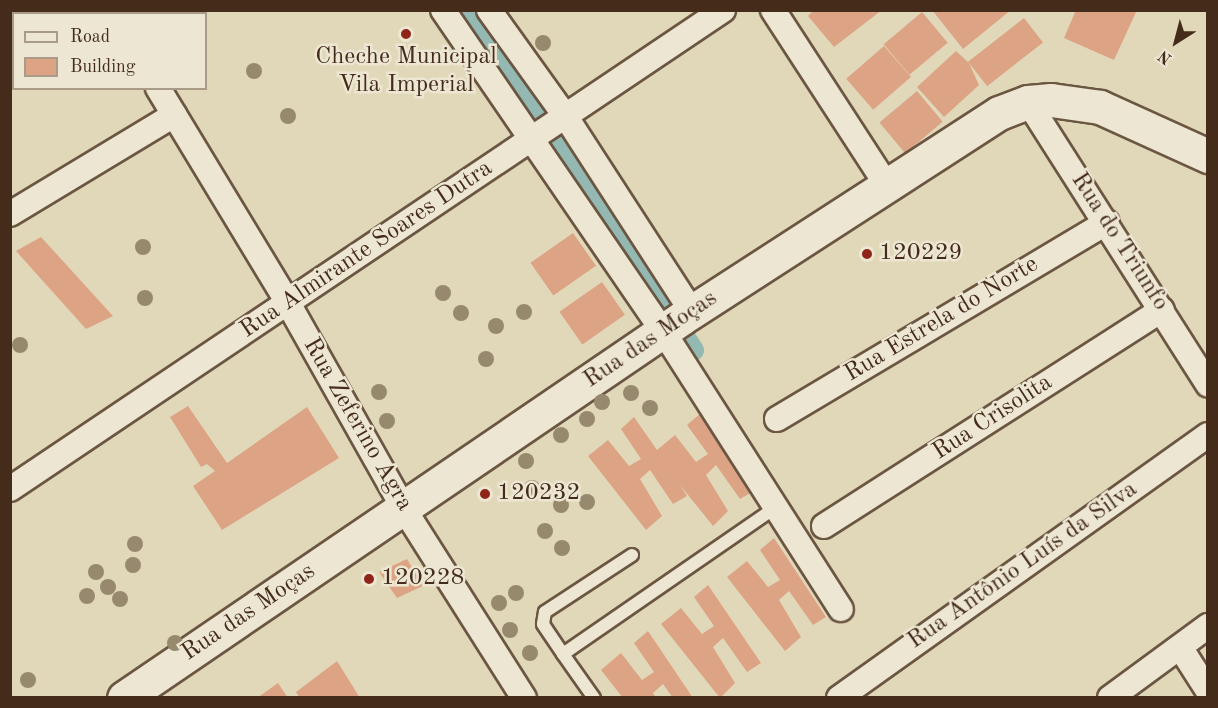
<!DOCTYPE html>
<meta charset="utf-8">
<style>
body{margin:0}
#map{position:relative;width:1218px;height:708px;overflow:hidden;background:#e1d8b9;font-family:"Old Standard TT",serif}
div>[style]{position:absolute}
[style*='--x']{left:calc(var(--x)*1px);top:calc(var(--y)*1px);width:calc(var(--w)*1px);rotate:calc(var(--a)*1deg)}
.canal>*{height:21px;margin:-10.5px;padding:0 10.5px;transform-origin:10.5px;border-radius:10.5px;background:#94b9b2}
.building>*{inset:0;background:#dca484;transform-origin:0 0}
.roads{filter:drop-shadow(2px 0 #6b5642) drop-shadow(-2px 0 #6b5642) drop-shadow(0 2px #6b5642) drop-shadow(0 -2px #6b5642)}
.lane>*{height:12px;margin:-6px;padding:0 6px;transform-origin:6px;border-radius:6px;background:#ece6d2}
.street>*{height:24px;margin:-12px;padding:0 12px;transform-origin:12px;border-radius:12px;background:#ece6d2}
.secondary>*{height:33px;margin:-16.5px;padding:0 16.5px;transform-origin:16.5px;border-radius:16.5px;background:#ece6d2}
.trees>*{width:16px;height:16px;margin:-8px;border-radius:50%;background:#97896e}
.dots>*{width:16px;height:16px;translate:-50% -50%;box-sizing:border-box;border:3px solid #ece6d2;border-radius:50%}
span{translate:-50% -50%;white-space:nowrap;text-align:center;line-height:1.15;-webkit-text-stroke:5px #ece6d2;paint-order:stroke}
.poi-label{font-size:24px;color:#442b1a}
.left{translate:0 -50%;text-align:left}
.street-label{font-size:24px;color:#442b1a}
.frame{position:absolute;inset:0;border:12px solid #442b1a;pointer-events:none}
.legend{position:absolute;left:12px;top:12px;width:195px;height:78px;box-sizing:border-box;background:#ece6d2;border:2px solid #a99b88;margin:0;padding:8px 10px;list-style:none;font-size:18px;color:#442b1a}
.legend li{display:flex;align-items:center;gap:12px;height:30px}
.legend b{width:30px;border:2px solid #a99b88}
.north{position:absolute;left:1146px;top:12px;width:60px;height:60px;-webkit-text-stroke:4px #ece6d2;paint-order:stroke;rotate:216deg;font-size:16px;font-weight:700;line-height:24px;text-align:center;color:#442b1a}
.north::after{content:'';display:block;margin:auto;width:21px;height:27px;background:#442b1a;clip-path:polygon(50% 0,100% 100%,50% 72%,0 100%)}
</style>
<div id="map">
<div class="canal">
<div style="--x:469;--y:10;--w:407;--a:56.6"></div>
</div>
<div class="building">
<div style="clip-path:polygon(814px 10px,882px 10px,834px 47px,808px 16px)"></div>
<div style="clip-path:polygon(932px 10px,1011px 10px,963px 49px)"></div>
<div style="clip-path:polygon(1076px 10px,1137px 10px,1114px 60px,1064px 38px)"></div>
<div style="left:922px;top:12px;width:40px;height:50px;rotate:50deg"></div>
<div style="left:1024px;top:18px;width:31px;height:71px;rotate:52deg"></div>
<div style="left:884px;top:46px;width:41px;height:50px;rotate:49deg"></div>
<div style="clip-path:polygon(956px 51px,969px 63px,979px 85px,944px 117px,917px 87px)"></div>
<div style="left:917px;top:91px;width:40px;height:49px;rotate:50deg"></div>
<div style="left:573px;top:233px;width:40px;height:52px;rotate:55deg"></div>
<div style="clip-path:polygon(41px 237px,113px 316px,86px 329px,16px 251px)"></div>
<div style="left:602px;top:282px;width:40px;height:52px;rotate:55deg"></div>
<div style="clip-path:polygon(188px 406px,227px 463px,307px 407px,339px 458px,222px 530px,193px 486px,215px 471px,207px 464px,201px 467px,170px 417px)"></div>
<div style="clip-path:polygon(701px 413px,754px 491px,740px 499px,716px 465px,706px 475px,728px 511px,713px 526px,680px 485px,687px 496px,673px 504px,650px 470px,640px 479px,662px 516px,646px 530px,588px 456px,608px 440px,629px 466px,641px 459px,621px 429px,634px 417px,657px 450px,675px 435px,696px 462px,708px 454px,687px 425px)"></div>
<div style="clip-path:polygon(774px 538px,826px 617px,813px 625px,789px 591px,779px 600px,801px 637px,785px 651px,727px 577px,747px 561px,768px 587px,780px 580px,760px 550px)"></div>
<div style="clip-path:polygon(407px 559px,423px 586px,397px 598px,379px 572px)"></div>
<div style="clip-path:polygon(708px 585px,761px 663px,747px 672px,723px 638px,713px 647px,735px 683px,720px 698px,661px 624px,681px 608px,702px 634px,714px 626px,694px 597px)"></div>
<div style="clip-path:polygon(648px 631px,693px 698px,673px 698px,663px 684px,653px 693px,656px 698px,623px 698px,601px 670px,621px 653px,642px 680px,654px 672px,634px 643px)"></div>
<div style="clip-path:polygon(337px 661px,360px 698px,300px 698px,296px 692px)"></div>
<div style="clip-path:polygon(278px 683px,288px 698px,257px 698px)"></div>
</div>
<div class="roads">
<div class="lane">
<div style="--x:563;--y:654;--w:36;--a:-124"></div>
<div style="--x:543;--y:624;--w:12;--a:-81"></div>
<div style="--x:545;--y:612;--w:104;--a:-33.2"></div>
<div style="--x:594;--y:698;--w:54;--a:-125.2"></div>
<div style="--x:563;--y:654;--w:257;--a:-34.6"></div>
</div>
<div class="street">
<div style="--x:110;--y:10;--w:4;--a:63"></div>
<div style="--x:443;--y:10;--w:389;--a:55.6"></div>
<div style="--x:663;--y:331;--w:330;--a:57.4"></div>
<div style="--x:489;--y:10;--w:132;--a:54.3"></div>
<div style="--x:566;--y:117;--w:232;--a:57.1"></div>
<div style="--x:773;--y:10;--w:211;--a:57"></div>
<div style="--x:158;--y:88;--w:251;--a:58.8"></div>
<div style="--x:288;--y:303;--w:236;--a:60.6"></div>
<div style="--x:404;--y:509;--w:224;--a:57.6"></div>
<div style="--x:1028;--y:102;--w:335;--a:57.5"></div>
<div style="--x:10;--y:214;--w:192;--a:-31.1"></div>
<div style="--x:777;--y:419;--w:384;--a:-30.8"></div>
<div style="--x:10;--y:489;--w:859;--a:-33.89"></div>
<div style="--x:824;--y:526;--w:401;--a:-32.6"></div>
<div style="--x:1180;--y:647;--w:52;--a:57.5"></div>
<div style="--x:839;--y:698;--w:453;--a:-35.5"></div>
<div style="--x:1110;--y:698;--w:122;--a:-36.3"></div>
</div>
<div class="secondary">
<div style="--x:124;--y:698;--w:675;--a:-34.26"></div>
<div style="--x:682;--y:318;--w:378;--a:-32.9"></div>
<div style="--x:999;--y:113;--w:31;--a:-21"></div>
<div style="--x:1028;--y:102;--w:23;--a:-5"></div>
<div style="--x:1051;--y:100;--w:49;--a:8.1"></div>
<div style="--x:1100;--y:107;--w:119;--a:24.4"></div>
</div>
</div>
<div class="trees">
<div style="left:543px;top:43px"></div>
<div style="left:254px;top:71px"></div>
<div style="left:288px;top:116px"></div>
<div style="left:143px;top:247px"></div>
<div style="left:443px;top:293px"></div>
<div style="left:145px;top:298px"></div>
<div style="left:524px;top:312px"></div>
<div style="left:461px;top:313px"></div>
<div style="left:496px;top:326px"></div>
<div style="left:20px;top:345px"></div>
<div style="left:486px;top:359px"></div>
<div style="left:379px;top:392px"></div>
<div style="left:631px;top:393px"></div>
<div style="left:602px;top:402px"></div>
<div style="left:650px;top:408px"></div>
<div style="left:587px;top:419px"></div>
<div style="left:387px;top:421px"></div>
<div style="left:561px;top:435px"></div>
<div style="left:526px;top:461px"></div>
<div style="left:532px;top:488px"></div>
<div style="left:587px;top:502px"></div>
<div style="left:561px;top:505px"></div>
<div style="left:545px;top:531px"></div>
<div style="left:135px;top:544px"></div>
<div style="left:562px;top:548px"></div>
<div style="left:133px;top:565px"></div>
<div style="left:96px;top:572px"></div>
<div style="left:108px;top:587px"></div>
<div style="left:516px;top:593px"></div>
<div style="left:87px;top:596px"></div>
<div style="left:120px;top:599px"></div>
<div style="left:499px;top:603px"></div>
<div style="left:510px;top:630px"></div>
<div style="left:175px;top:643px"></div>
<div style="left:530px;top:653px"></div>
<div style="left:28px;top:680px"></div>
</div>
<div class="dots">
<div style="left:406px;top:34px;background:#8f2418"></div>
<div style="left:867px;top:254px;background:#8f2418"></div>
<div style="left:485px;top:494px;background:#8f2418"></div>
<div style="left:369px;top:579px;background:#8f2418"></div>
</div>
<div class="poi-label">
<span style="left:406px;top:72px">Cheche Municipal<br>Vila Imperial</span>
<span class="left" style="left:879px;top:254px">120229</span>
<span class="left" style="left:497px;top:494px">120232</span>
<span class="left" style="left:381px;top:579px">120228</span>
</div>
<div class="street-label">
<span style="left:1119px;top:242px;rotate:57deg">Rua do Triunfo</span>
<span style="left:367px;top:250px;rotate:-34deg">Rua Almirante Soares Dutra</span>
<span style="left:942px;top:320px;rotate:-31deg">Rua Estrela do Norte</span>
<span style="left:651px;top:340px;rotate:-34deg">Rua das Moças</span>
<span style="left:993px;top:418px;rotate:-33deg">Rua Crisolita</span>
<span style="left:357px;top:425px;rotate:60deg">Rua Zeferino Agra</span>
<span style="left:1023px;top:566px;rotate:-35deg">Rua Antônio Luís da Silva</span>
<span style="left:249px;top:613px;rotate:-34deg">Rua das Moças</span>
</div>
<div class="frame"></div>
<ul class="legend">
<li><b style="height:8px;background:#ece6d2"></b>Road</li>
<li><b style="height:16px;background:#dca484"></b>Building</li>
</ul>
<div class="north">N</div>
</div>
